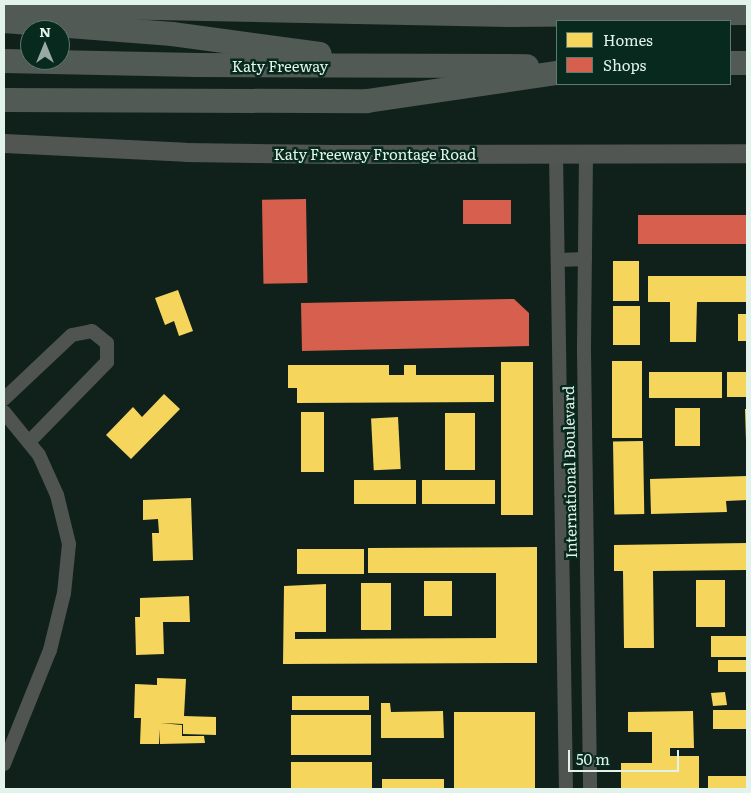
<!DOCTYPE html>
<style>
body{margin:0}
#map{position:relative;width:751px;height:793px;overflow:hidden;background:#10211b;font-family:Literata,serif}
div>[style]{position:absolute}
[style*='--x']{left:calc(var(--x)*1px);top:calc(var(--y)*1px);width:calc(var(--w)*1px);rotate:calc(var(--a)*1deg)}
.homes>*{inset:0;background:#f6d55c;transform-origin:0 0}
.shops>*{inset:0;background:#d6604d;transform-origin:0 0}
.minor>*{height:14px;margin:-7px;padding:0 7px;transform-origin:7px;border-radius:7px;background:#4f5451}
.secondary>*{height:19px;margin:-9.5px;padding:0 9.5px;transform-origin:9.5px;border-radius:9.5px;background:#515652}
.motorway>*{height:24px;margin:-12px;padding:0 12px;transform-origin:12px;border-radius:12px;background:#515a55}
span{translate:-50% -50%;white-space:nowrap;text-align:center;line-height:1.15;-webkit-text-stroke:5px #08291e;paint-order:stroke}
.street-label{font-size:15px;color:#e1f3eb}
.frame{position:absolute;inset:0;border:5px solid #e1f3eb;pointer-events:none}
.legend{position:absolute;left:556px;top:20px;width:175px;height:65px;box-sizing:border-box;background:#08291e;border:1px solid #5f7a70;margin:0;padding:6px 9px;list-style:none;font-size:15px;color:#e1f3eb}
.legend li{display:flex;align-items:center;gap:10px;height:25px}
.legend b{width:25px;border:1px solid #5f7a70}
.north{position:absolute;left:20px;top:20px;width:50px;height:50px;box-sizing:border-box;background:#08291e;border:1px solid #5f7a70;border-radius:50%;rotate:0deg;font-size:14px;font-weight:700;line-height:20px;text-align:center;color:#e1f3eb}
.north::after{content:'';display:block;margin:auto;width:18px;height:22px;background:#98aaa2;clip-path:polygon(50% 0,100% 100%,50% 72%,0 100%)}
.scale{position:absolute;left:568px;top:750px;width:111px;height:22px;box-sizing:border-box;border:2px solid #e1f3eb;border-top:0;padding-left:6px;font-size:15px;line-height:18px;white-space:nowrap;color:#e1f3eb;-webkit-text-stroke:4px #08291e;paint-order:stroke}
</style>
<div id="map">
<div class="homes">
<div style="left:613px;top:261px;width:26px;height:40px"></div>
<div style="clip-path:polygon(648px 276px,747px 276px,747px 302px,697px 302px,696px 342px,670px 342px,670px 302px,648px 302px)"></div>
<div style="clip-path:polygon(178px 290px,193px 331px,179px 336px,174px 321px,165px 325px,155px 298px)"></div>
<div style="left:613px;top:306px;width:27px;height:39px"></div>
<div style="left:738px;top:314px;width:9px;height:27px"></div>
<div style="left:612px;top:361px;width:30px;height:77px"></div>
<div style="left:501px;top:362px;width:32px;height:153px"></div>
<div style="clip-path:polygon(288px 365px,389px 365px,389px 375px,404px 375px,404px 365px,416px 365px,416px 375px,494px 375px,494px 402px,297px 403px,297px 388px,288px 388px)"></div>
<div style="left:649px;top:372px;width:73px;height:26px"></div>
<div style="left:727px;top:372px;width:20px;height:25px"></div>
<div style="clip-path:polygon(164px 394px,180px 409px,131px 459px,106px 435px,133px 407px,142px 417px)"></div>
<div style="left:675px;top:408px;width:25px;height:38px"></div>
<div style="clip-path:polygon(745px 409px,747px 409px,747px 441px,746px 441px)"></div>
<div style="left:301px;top:412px;width:23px;height:60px"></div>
<div style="left:445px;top:413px;width:30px;height:57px"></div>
<div style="left:398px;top:417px;width:52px;height:27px;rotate:87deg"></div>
<div style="left:643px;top:441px;width:73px;height:30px;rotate:89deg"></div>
<div style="clip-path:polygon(747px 476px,747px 500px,726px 501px,727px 512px,651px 514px,650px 479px)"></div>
<div style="left:354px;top:480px;width:62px;height:24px"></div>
<div style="left:422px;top:480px;width:73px;height:24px"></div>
<div style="clip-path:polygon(191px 498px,193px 560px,153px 561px,152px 533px,159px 533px,158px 519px,143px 520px,143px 500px)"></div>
<div style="clip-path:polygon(747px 543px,747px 570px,653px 571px,654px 648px,624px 648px,623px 571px,614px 571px,614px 545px)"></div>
<div style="clip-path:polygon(537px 547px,537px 663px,283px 664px,284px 586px,326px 584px,326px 632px,295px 632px,295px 639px,496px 638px,496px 573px,368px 573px,368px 548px)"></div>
<div style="left:297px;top:549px;width:67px;height:25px"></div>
<div style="left:696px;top:580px;width:29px;height:47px"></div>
<div style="left:424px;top:581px;width:28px;height:35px"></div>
<div style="left:361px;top:583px;width:30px;height:47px"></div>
<div style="clip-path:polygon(189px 596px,190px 622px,163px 622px,164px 654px,136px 655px,135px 617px,140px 617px,140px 598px)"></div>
<div style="left:711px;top:636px;width:36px;height:21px"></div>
<div style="left:718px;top:660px;width:29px;height:12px"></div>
<div style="clip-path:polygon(157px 678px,186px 679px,184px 716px,216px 717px,216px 735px,183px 734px,183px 724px,160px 723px,182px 725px,182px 736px,204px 736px,205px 743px,160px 744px,159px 729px,159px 744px,140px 744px,141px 718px,134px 718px,135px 684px,157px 685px)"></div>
<div style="clip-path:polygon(725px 692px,727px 705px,713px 706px,711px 693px)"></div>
<div style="left:369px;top:696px;width:14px;height:77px;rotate:90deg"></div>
<div style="clip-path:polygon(381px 703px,390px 703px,391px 712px,443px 711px,444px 738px,381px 738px)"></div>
<div style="left:713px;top:710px;width:34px;height:19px"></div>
<div style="clip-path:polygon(693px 711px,694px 748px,670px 748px,670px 756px,699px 756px,699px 789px,621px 789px,621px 763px,652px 763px,652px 732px,628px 732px,628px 712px)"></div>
<div style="left:454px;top:712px;width:81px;height:77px"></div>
<div style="left:291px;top:715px;width:80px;height:40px"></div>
<div style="left:291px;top:762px;width:81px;height:27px"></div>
<div style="left:708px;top:776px;width:39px;height:13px"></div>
<div style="left:382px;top:779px;width:62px;height:10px"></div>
</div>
<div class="shops">
<div style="left:306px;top:199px;width:84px;height:44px;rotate:89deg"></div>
<div style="left:463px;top:200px;width:48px;height:24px"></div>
<div style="left:638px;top:215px;width:109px;height:29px"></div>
<div style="clip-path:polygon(514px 299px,529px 313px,529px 346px,302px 351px,301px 303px)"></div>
</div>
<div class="minor">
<div style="--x:556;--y:155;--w:634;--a:89.1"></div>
<div style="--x:586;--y:155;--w:197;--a:90.6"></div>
<div style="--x:584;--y:352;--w:437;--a:89.2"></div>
<div style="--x:559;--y:260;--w:26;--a:-2"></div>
<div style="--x:4;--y:399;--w:93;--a:-43.3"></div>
<div style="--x:72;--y:335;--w:20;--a:-11"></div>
<div style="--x:92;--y:331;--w:19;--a:39"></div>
<div style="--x:107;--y:343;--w:19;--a:90"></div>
<div style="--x:107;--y:362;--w:112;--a:134.3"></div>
<div style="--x:4;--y:412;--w:55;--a:50.9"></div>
<div style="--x:39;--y:455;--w:44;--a:65.8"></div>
<div style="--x:57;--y:495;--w:50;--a:76.2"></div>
<div style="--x:69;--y:544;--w:49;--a:95.8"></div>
<div style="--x:64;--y:593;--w:59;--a:103.8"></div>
<div style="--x:50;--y:650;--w:123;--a:112"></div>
</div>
<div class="secondary">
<div style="--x:4;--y:143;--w:181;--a:2.8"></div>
<div style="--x:185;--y:152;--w:148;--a:0.8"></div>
<div style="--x:333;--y:154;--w:414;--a:-0.1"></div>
</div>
<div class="motorway">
<div style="--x:4;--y:5;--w:505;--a:1.13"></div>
<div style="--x:509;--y:15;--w:238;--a:-0.5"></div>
<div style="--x:4;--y:21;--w:169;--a:4.4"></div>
<div style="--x:172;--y:34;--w:149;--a:7.7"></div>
<div style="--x:4;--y:61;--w:193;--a:1.2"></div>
<div style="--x:197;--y:65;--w:330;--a:0.2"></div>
<div style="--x:730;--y:63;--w:17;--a:0"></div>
<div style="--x:4;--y:100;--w:363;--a:0.2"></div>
<div style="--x:367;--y:101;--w:192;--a:-8.4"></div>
</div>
<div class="street-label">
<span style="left:280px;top:66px">Katy Freeway</span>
<span style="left:375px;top:154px">Katy Freeway Frontage Road</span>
<span style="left:569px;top:472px;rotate:-91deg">International Boulevard</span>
</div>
<div class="frame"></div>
<ul class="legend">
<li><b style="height:14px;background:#f6d55c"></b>Homes</li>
<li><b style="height:14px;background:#d6604d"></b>Shops</li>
</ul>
<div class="north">N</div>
<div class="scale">50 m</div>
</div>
